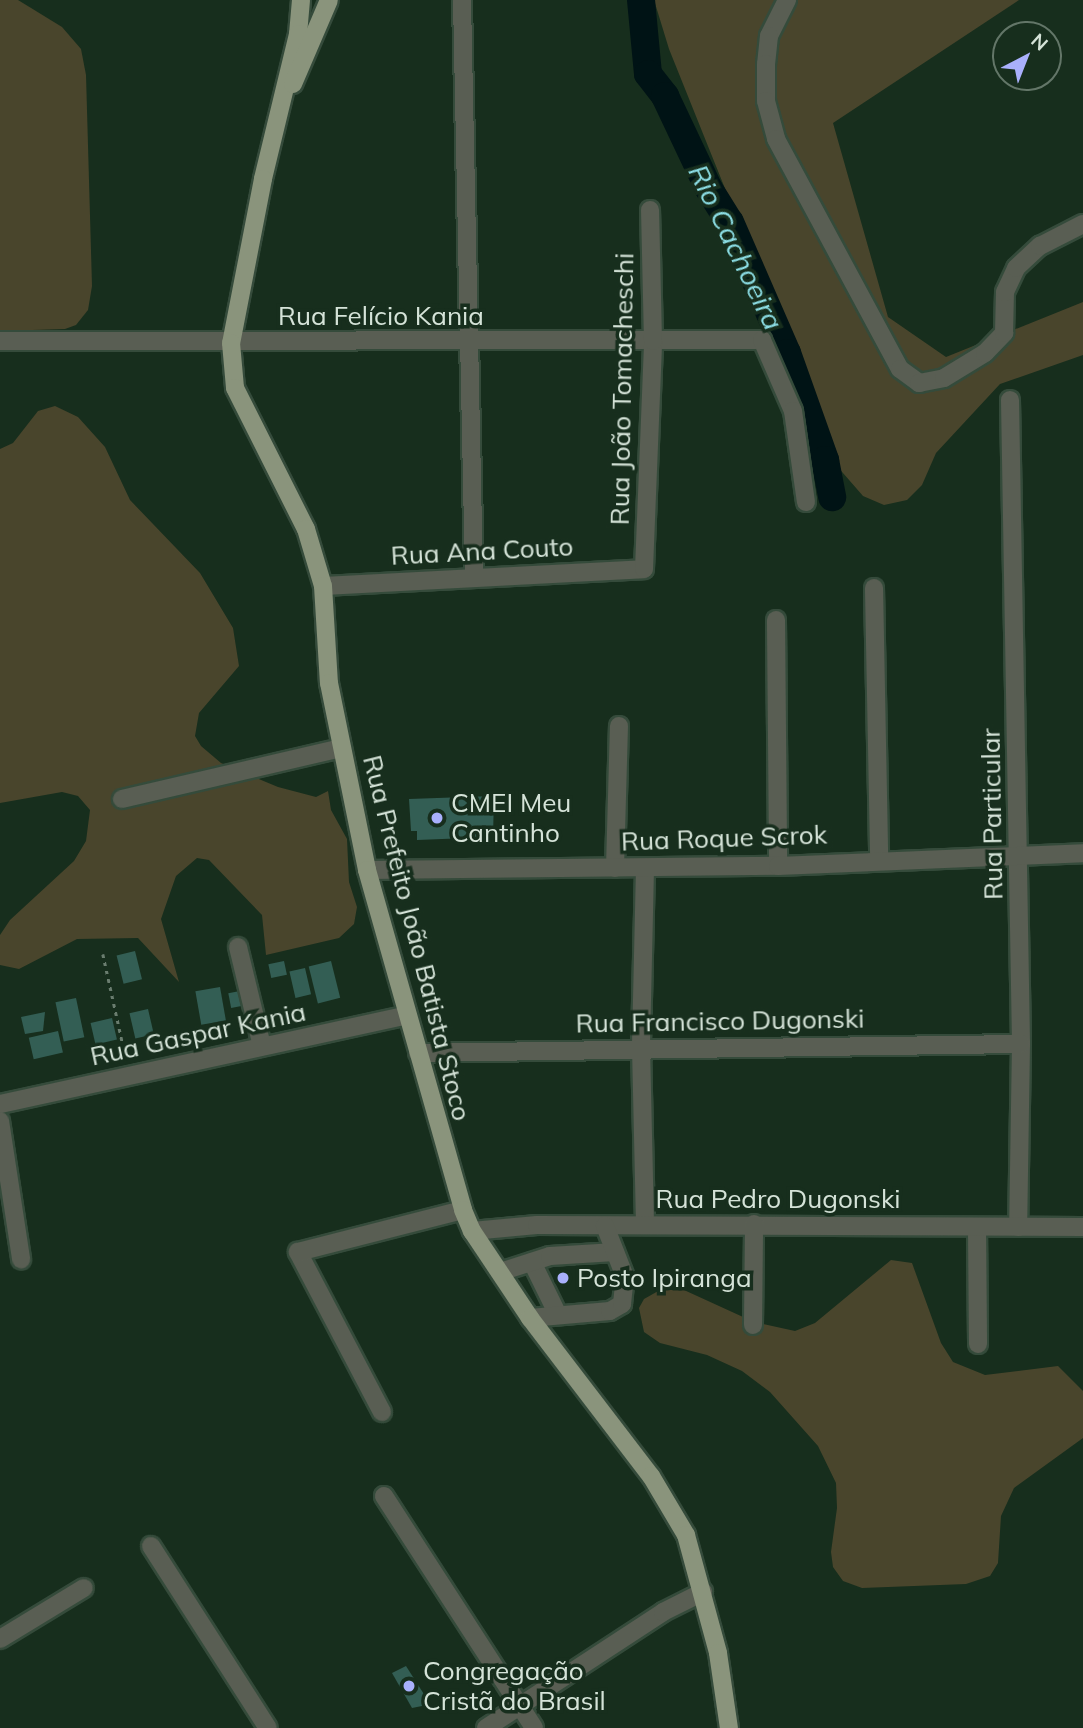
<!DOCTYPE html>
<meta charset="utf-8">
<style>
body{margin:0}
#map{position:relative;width:1083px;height:1728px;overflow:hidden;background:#172e1d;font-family:Mulish,sans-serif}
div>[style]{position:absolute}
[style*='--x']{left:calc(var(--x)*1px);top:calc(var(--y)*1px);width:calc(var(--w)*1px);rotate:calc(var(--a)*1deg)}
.green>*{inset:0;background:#49452c}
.river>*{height:28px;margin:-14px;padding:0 14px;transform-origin:14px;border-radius:14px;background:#001315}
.building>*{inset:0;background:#335e54;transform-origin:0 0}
.path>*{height:2.5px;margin-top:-1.25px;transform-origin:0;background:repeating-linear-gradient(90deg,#6a7d6f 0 3.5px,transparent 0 8.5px)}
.roads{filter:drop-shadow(2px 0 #354b3b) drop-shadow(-2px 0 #354b3b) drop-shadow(0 2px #354b3b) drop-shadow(0 -2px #354b3b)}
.minor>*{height:18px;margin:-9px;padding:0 9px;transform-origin:9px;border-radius:9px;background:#595e53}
.major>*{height:18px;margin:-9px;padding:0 9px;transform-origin:9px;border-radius:9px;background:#8a947c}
.dots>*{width:19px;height:19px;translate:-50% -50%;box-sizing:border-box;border:4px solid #172e1d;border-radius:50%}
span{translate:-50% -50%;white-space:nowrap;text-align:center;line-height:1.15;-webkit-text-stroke:7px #172e1d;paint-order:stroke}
.street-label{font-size:26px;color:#d5e3d8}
.poi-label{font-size:26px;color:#d5e3d8}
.left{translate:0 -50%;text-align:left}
.water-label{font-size:28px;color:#8cdee5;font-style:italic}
.north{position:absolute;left:992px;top:21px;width:70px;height:70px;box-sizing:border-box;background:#172e1d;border:2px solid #637668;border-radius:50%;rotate:42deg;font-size:19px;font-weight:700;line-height:28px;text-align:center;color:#d5e3d8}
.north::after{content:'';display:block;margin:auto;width:24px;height:32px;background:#a9b0fc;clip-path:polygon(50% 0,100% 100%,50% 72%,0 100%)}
</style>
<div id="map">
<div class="green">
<div style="clip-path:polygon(0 0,18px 0,62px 27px,81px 49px,86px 75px,92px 286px,88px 310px,76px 325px,65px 329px,0 331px)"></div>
<div style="clip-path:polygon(654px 0,1019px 0,833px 123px,888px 317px,946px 357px,1083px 302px,1083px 355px,1000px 384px,936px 453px,922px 485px,907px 500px,884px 505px,863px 496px,836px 465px,669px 49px)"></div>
<div style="clip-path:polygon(55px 406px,78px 417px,105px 447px,130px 500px,200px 573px,233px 628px,239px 666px,199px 713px,195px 736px,201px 746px,221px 763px,278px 787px,316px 797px,328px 791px,331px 810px,347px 839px,349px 882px,357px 907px,354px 924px,339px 938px,266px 955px,262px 915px,209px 860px,197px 858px,176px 876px,161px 919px,179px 982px,138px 938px,77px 939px,19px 969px,0 965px,0 935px,10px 920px,74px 861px,86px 841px,90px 810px,78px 796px,62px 792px,0 803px,0 449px,13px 443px,38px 411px)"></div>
<div style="clip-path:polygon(891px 1260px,912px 1263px,941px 1343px,953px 1362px,985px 1375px,1058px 1366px,1083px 1391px,1083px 1438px,1014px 1488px,1001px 1516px,998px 1563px,990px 1576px,966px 1584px,862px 1588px,843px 1581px,833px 1567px,831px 1552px,837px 1508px,836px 1483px,818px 1446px,770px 1392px,742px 1371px,707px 1355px,660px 1343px,644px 1332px,639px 1308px,644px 1299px,660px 1290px,684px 1290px,754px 1322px,795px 1331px,815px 1323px)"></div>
</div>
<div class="river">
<div style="--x:641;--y:0;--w:74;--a:84.6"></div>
<div style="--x:648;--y:74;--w:28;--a:52"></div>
<div style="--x:665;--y:96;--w:103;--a:64.7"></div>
<div style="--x:709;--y:189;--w:39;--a:58"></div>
<div style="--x:730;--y:222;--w:143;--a:66.5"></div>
<div style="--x:787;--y:353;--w:114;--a:70.4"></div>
<div style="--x:825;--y:460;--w:38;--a:79"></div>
</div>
<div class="building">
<div style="clip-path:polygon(494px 796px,493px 837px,417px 840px,417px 831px,411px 831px,409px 799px)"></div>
<div style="left:135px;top:951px;width:29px;height:19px;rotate:76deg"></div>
<div style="left:284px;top:961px;width:14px;height:16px;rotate:78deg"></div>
<div style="left:331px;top:961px;width:38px;height:23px;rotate:76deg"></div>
<div style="left:305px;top:968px;width:27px;height:16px;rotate:77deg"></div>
<div style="left:220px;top:987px;width:34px;height:25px;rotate:80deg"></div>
<div style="left:245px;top:990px;width:15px;height:17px;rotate:79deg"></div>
<div style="left:76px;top:998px;width:40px;height:21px;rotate:78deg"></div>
<div style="left:148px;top:1009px;width:26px;height:19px;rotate:77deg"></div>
<div style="clip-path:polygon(45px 1012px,43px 1031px,25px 1034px,21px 1017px)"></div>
<div style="left:112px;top:1018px;width:22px;height:22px;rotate:77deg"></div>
<div style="left:58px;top:1031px;width:22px;height:30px;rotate:77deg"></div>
<div style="clip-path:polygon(406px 1666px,427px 1699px,422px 1706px,412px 1708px,392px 1673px)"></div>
</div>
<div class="path">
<div style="--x:103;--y:954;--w:107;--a:77.6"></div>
</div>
<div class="roads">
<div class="minor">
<div style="--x:462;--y:0;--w:578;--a:88.81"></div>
<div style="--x:787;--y:0;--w:40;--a:116.6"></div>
<div style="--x:769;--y:36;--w:28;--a:96"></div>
<div style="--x:766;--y:64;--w:37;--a:90"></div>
<div style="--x:766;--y:101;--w:39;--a:75"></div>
<div style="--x:776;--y:139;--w:261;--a:61.7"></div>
<div style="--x:900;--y:369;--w:24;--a:36"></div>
<div style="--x:919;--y:383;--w:25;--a:-11"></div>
<div style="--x:944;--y:378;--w:48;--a:-31.4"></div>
<div style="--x:985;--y:353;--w:28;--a:-46"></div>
<div style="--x:1004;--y:333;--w:41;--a:-88.6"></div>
<div style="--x:1005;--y:292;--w:26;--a:-65"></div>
<div style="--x:1016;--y:268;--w:33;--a:-43"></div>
<div style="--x:1040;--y:246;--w:48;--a:-27.1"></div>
<div style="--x:0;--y:341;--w:762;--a:-0.08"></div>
<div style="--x:762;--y:340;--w:77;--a:66.4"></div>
<div style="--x:793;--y:411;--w:92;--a:81.9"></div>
<div style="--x:1010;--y:400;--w:644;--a:89.02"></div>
<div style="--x:1021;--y:1044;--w:183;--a:90.9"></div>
<div style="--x:323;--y:586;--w:321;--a:-3"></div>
<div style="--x:644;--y:569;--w:228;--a:-87.7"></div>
<div style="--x:653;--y:341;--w:131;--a:-91.3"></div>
<div style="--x:874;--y:588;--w:270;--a:88.9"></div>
<div style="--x:776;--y:620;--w:246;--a:89.5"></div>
<div style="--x:122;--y:799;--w:225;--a:-13.1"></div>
<div style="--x:615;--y:868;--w:142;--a:-88.4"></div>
<div style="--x:645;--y:868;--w:179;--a:91.3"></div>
<div style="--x:641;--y:1047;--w:178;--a:88.7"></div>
<div style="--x:367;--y:870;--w:411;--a:-0.6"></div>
<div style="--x:778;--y:866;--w:305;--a:-2.4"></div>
<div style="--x:238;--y:947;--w:102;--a:76.4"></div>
<div style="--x:418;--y:1053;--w:603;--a:-0.86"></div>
<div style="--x:0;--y:1104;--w:417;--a:-12.3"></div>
<div style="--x:0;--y:1121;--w:140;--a:81.3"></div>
<div style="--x:977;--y:1227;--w:117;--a:89.5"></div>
<div style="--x:472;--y:1231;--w:65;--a:-5.3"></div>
<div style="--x:537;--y:1225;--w:546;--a:0.21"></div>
<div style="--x:532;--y:1262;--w:59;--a:63.9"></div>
<div style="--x:500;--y:1272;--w:52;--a:-17.7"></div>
<div style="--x:550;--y:1256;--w:65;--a:-3.5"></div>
<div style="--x:530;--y:1318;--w:80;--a:-5"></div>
<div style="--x:610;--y:1311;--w:14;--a:-30"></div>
<div style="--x:622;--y:1304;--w:27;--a:-84"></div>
<div style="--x:625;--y:1277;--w:55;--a:-111.4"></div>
<div style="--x:753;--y:1325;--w:101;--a:-89.4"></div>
<div style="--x:382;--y:1412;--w:181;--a:-117.7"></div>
<div style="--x:298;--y:1252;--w:170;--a:-14.3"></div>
<div style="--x:384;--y:1496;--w:276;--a:57.1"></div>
<div style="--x:151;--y:1546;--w:216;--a:57.3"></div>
<div style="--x:0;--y:1639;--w:98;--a:-31.3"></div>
<div style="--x:486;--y:1728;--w:212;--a:-33.2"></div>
<div style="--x:663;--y:1612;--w:45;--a:-26.6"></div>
</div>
<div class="major">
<div style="--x:301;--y:0;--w:34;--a:95"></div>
<div style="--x:298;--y:34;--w:149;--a:103.6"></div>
<div style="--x:263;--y:179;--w:167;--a:101"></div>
<div style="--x:231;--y:343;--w:45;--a:84.9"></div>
<div style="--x:235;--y:388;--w:158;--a:63.3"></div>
<div style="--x:306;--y:529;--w:59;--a:73.4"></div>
<div style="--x:323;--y:586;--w:97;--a:86.5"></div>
<div style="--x:329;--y:683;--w:191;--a:78.5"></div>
<div style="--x:367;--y:870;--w:353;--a:74.2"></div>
<div style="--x:463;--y:1210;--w:23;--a:67"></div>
<div style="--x:472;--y:1231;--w:105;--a:56.3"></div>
<div style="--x:530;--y:1318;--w:199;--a:52.6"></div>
<div style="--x:651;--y:1476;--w:69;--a:59.3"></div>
<div style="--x:686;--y:1535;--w:122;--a:74.8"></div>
<div style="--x:718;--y:1653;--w:76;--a:81.7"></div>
<div style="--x:293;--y:84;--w:91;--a:-66.8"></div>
</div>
</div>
<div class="dots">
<div style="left:437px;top:818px;background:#a9b0fc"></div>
<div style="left:563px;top:1278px;background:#a9b0fc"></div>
<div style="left:409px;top:1686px;background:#a9b0fc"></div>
</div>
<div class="street-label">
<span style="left:381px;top:316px">Rua Felício Kania</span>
<span style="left:622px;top:389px;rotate:-89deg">Rua João Tomacheschi</span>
<span style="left:482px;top:551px;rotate:-3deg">Rua Ana Couto</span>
<span style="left:992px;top:814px;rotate:-91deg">Rua Particular</span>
<span style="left:724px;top:838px;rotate:-2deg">Rua Roque Scrok</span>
<span style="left:417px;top:938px;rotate:76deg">Rua Prefeito João Batista Stoco</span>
<span style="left:720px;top:1021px;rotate:-1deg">Rua Francisco Dugonski</span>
<span style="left:198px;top:1034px;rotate:-12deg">Rua Gaspar Kania</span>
<span style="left:778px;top:1199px">Rua Pedro Dugonski</span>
</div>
<div class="poi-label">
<span class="left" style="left:451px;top:818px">CMEI Meu<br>Cantinho</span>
<span class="left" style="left:577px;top:1278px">Posto Ipiranga</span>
<span class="left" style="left:423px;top:1686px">Congregação<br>Cristã do Brasil</span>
</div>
<div class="water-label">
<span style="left:736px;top:247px;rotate:64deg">Rio Cachoeira</span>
</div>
<div class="north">N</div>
</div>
